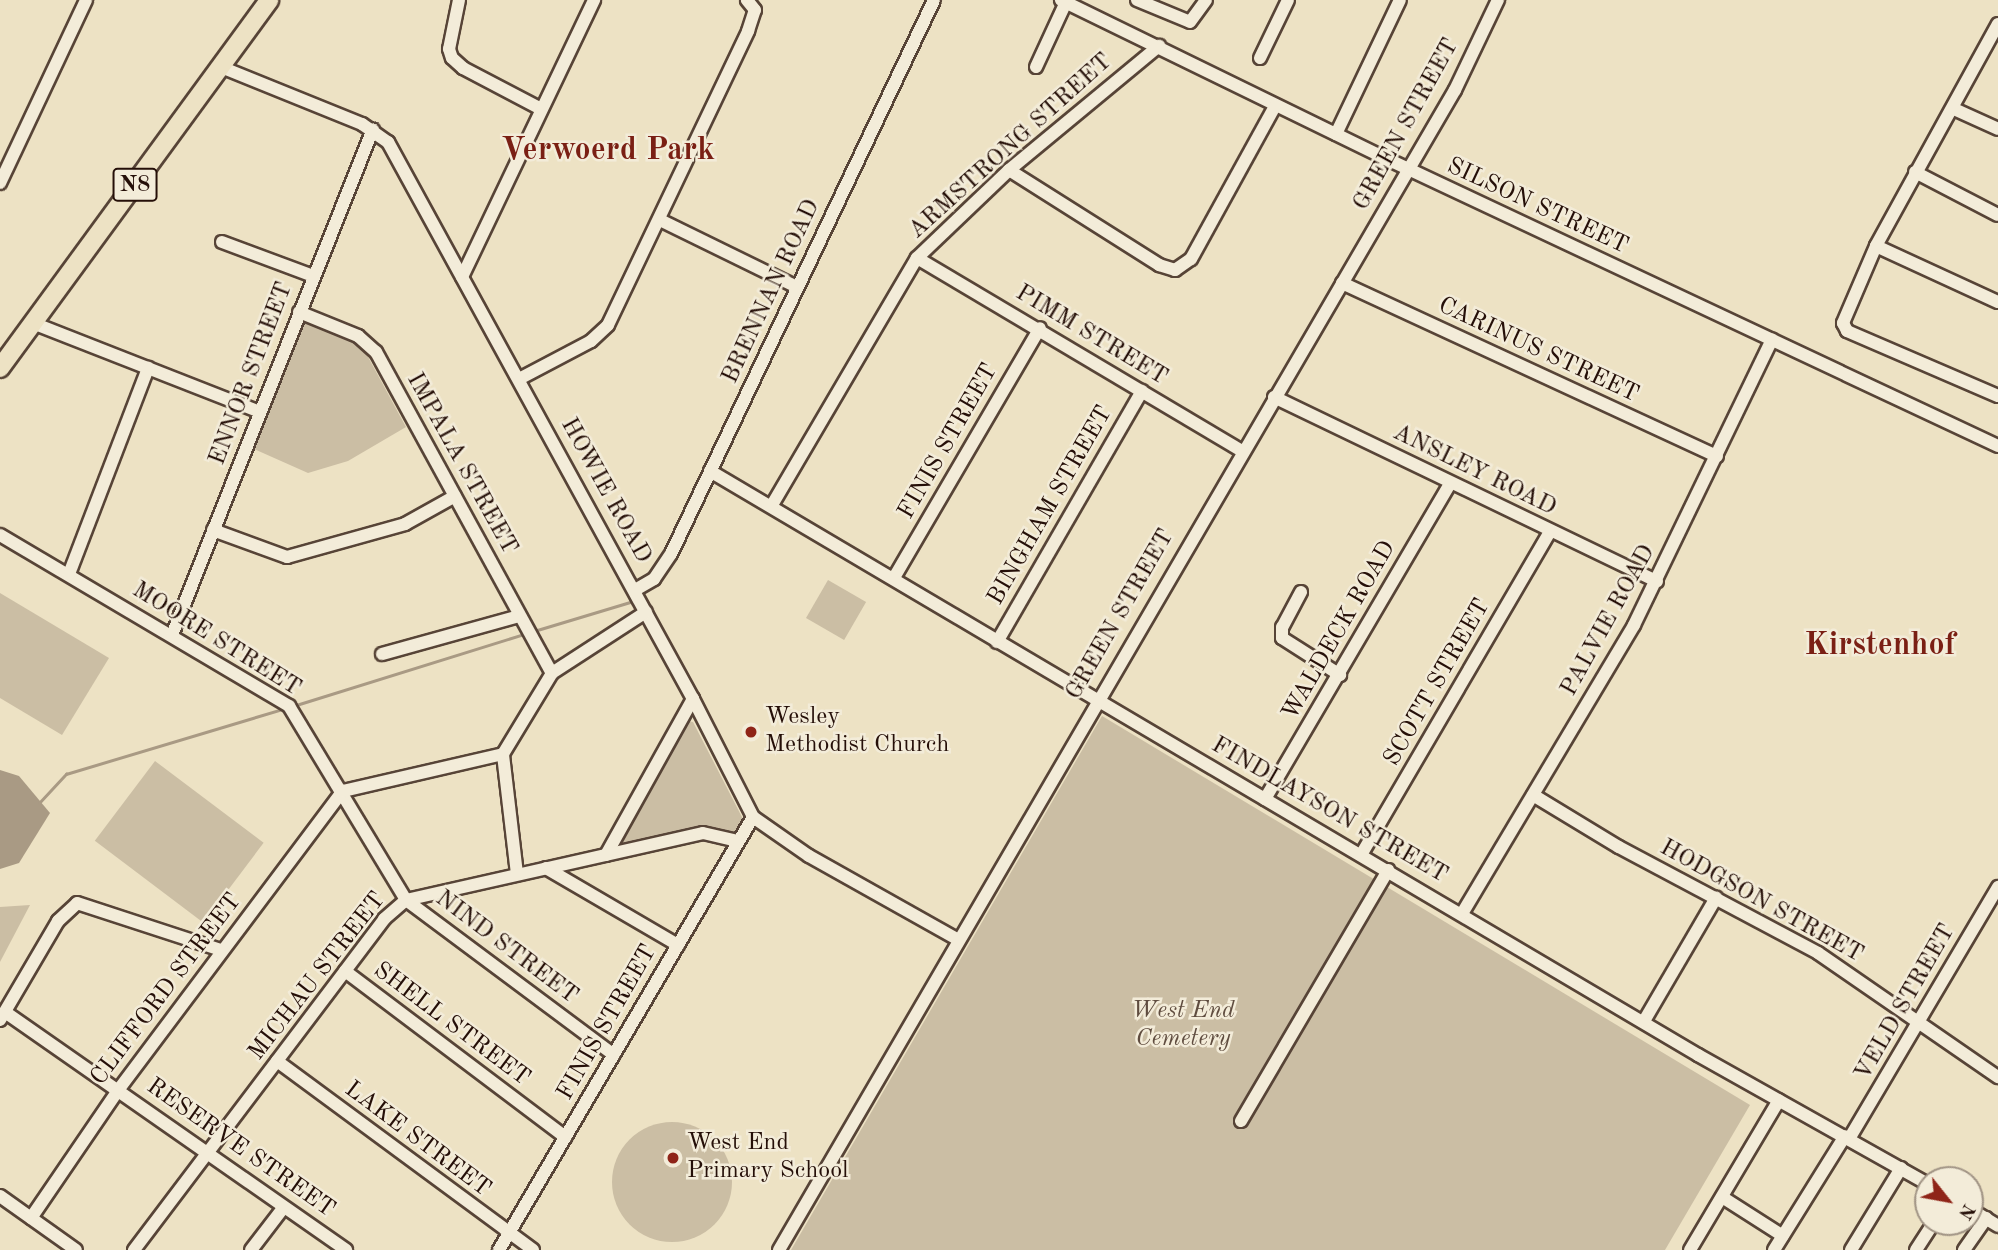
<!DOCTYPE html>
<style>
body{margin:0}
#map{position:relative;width:1998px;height:1250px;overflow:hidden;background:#ede2c4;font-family:"Old Standard TT",serif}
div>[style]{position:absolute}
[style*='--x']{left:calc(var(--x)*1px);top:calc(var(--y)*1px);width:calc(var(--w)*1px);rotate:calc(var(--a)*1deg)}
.green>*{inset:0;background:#cbbea4;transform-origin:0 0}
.round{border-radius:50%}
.water>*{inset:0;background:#a99a84}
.stream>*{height:2.5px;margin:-1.25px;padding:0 1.25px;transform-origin:1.25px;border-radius:1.25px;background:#a99a84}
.roads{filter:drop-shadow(2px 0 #574437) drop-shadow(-2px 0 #574437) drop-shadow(0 2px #574437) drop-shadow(0 -2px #574437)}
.minor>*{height:12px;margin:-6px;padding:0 6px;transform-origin:6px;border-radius:6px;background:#f3ecd9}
.highway>*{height:18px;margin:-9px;padding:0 9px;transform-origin:9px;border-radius:9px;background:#ede2c4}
.dots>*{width:19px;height:19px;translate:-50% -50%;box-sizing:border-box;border:4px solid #f3ecd9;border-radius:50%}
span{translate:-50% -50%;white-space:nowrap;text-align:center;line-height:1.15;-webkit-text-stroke:5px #f3ecd9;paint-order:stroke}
.shield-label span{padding:2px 5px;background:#f3ecd9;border:2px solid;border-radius:5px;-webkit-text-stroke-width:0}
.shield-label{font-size:23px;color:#250f08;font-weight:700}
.street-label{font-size:24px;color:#250f08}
.poi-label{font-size:24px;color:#250f08}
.left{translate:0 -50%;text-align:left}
.park-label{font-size:24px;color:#5f4c3f;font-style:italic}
.district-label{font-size:32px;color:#7a1f14;font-weight:700}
.north{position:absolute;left:1914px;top:1166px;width:70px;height:70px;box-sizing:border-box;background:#f3ecd9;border:2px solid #a19485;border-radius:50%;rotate:121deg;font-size:19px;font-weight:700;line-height:28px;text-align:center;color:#250f08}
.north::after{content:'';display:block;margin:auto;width:24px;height:32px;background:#8f2418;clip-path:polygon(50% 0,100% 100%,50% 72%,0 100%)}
</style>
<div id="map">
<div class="green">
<div style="clip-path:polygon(306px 317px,360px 342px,406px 427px,348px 461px,308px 473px,252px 448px)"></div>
<div style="left:828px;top:580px;width:44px;height:44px;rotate:30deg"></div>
<div style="clip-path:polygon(0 593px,109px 658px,62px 735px,0 698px)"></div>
<div style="clip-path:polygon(1102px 716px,1750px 1105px,1665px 1250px,791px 1250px)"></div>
<div style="clip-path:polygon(686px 721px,693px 722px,743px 819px,736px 833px,706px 830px,614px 850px)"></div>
<div style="left:155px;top:761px;width:136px;height:100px;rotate:37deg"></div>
<div style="clip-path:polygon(30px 905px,0 962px,0 907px)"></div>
<div class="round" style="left:612px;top:1122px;width:120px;height:120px"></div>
</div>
<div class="water">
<div style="clip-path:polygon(0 770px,19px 776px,50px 813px,19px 863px,0 869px)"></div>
</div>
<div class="stream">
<div style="--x:534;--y:631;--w:100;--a:-16.8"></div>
<div style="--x:293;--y:706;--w:242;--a:-17.3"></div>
<div style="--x:39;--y:803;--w:40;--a:-47"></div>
<div style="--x:66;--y:774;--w:227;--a:-16.7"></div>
</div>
<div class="roads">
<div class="minor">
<div style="--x:459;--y:0;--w:50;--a:101.5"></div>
<div style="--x:449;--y:49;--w:9;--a:72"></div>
<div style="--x:452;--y:58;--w:15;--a:42"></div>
<div style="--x:463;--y:68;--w:88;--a:27.7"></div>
<div style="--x:1061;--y:0;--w:360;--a:26"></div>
<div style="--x:1385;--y:158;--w:677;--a:25.17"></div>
<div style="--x:1137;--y:0;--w:57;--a:22.5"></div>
<div style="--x:1190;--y:22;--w:27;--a:-54"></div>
<div style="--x:1998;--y:24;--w:253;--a:118.8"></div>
<div style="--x:1876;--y:246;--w:84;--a:113.2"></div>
<div style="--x:1843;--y:323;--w:9;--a:63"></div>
<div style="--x:1847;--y:331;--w:164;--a:23.3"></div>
<div style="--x:1260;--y:58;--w:64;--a:-64.2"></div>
<div style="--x:221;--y:67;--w:152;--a:22"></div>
<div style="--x:362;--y:124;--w:32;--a:35"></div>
<div style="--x:388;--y:142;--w:635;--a:61.3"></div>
<div style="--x:693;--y:699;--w:132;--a:63"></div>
<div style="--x:753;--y:817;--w:68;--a:34.9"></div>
<div style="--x:809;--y:856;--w:170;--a:29.3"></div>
<div style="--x:1036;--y:67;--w:72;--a:-65.2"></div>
<div style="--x:1954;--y:109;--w:48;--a:24.4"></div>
<div style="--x:1336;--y:134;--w:148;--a:-64.5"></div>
<div style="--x:1009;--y:170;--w:178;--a:32.3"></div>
<div style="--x:1159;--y:265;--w:17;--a:17"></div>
<div style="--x:1175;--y:270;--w:19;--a:-35"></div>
<div style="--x:1191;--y:259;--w:175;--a:-61.2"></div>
<div style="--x:1915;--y:172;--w:93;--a:27.4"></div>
<div style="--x:0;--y:183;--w:202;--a:-64.8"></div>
<div style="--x:660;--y:220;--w:153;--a:26.1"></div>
<div style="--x:222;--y:242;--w:97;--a:20.5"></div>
<div style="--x:1876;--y:246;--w:134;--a:24.7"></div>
<div style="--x:917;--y:258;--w:378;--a:30.7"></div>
<div style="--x:462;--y:277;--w:307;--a:-64.5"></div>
<div style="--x:1342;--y:283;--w:413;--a:24.8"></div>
<div style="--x:299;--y:312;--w:64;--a:22.1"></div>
<div style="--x:358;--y:336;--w:24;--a:42"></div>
<div style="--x:376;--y:352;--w:366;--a:61.3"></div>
<div style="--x:33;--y:323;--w:244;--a:21.4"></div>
<div style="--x:519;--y:379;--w:81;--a:-27.8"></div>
<div style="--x:591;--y:341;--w:23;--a:-43"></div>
<div style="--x:608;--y:325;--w:326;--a:-64.5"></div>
<div style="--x:748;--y:31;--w:22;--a:-72"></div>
<div style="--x:755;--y:10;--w:13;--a:-129"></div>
<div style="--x:1274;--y:397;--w:425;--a:25.7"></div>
<div style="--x:710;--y:471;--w:1148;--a:30.59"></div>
<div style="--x:1698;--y:1055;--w:264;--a:29.3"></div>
<div style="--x:772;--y:505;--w:286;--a:-59.6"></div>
<div style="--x:917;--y:258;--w:127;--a:-43.7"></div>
<div style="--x:1009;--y:170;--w:195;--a:-39.6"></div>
<div style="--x:213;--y:530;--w:79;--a:20"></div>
<div style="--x:287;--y:557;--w:123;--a:-15.6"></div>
<div style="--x:405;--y:524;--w:57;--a:-29.2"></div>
<div style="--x:0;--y:535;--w:336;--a:30.6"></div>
<div style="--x:289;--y:706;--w:227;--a:58.9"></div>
<div style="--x:406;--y:900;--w:259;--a:36.7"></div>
<div style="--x:69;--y:574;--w:221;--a:-69"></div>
<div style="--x:895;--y:576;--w:287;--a:-59.7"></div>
<div style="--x:635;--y:590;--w:22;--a:-30"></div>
<div style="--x:654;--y:579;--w:30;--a:-56"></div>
<div style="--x:671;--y:554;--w:613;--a:-64.6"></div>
<div style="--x:1301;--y:592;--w:40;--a:118"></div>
<div style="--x:1282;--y:627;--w:11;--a:90"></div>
<div style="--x:1282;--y:638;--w:69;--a:32.5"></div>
<div style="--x:172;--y:635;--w:544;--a:-68.34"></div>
<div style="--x:997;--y:642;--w:290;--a:-60"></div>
<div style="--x:382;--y:654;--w:142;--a:-15.5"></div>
<div style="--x:1533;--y:795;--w:100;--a:31.2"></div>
<div style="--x:1619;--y:847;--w:225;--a:28"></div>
<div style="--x:1818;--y:953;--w:219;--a:34.6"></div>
<div style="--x:1265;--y:799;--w:365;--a:-59.6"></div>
<div style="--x:606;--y:855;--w:179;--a:-60.9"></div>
<div style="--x:1361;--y:855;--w:375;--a:-59.7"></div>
<div style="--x:546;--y:868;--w:153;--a:30.3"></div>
<div style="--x:517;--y:874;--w:121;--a:-96.7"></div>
<div style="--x:503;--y:754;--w:95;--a:-58.8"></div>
<div style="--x:552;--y:673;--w:112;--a:-33"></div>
<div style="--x:1463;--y:912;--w:334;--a:-59.2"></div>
<div style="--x:1634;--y:625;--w:317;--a:-64.2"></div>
<div style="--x:345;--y:971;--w:276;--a:37"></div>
<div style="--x:5;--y:1012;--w:416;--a:34.9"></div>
<div style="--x:0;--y:1020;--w:115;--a:-59.6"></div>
<div style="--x:58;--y:921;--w:26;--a:-43"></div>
<div style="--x:77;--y:903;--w:151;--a:18.1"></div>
<div style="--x:1644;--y:1021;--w:143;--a:-59.7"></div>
<div style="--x:277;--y:1061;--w:318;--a:36.4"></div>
<div style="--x:1241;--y:1121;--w:291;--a:-59.6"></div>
<div style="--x:1849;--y:1139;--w:293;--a:-59.4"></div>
<div style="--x:0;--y:1196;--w:93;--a:35.4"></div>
<div style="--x:1722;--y:1197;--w:72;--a:32.6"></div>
<div style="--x:1970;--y:1209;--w:33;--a:31"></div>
<div style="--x:31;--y:1218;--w:156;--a:-55.7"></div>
<div style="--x:119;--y:1089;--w:373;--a:-53.1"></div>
<div style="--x:343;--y:791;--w:164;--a:-13"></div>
<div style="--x:134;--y:1250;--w:415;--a:-52.9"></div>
<div style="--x:384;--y:919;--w:29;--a:-41"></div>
<div style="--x:406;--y:900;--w:304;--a:-12.7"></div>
<div style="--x:703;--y:833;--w:35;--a:13"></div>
<div style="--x:251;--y:1250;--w:54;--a:-52.5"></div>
<div style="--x:499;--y:1250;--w:502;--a:-59.6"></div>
<div style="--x:779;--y:1250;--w:1343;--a:-59.77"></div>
<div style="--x:1455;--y:90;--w:100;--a:-64.5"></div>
<div style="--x:1690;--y:1250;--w:174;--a:-59.3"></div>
<div style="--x:1774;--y:1250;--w:134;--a:-58.1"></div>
<div style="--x:1851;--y:1250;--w:96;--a:-58.6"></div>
<div style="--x:1916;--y:1250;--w:33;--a:-57"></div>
<div style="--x:1964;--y:1250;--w:39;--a:-55"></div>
</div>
<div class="highway">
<div style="--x:0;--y:368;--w:456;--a:-53.8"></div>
</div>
</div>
<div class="dots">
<div style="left:751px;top:732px;background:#8f2418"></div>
<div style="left:673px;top:1158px;background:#8f2418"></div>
</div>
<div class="shield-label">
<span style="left:135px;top:185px">N8</span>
</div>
<div class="street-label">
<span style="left:1407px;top:125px;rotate:-61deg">GREEN STREET</span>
<span style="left:1011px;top:147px;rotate:-42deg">ARMSTRONG STREET</span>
<span style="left:1537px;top:207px;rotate:25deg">SILSON STREET</span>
<span style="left:772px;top:292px;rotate:-65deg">BRENNAN ROAD</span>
<span style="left:1091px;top:336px;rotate:31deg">PIMM STREET</span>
<span style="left:1538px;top:351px;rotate:25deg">CARINUS STREET</span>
<span style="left:252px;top:374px;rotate:-69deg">ENNOR STREET</span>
<span style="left:949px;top:442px;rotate:-60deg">FINIS STREET</span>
<span style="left:461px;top:464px;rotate:61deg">IMPALA STREET</span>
<span style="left:1474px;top:471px;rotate:26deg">ANSLEY ROAD</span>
<span style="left:605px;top:491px;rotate:61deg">HOWIE ROAD</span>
<span style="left:1051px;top:506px;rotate:-60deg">BINGHAM STREET</span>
<span style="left:1121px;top:615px;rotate:-60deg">GREEN STREET</span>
<span style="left:1609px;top:621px;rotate:-61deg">PALVIE ROAD</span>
<span style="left:1340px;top:631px;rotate:-60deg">WALDECK ROAD</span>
<span style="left:216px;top:640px;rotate:32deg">MOORE STREET</span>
<span style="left:1438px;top:683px;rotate:-60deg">SCOTT STREET</span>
<span style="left:1329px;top:811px;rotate:30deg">FINDLAYSON STREET</span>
<span style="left:1761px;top:902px;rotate:29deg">HODGSON STREET</span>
<span style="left:506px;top:948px;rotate:37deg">NIND STREET</span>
<span style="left:318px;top:977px;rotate:-52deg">MICHAU STREET</span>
<span style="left:167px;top:990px;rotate:-53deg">CLIFFORD STREET</span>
<span style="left:1906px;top:1003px;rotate:-60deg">VELD STREET</span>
<span style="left:608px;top:1023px;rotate:-60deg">FINIS STREET</span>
<span style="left:451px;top:1025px;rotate:37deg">SHELL STREET</span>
<span style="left:417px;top:1140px;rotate:37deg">LAKE STREET</span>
<span style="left:240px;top:1149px;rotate:35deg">RESERVE STREET</span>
</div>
<div class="poi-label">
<span class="left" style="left:765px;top:732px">Wesley<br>Methodist Church</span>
<span class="left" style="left:687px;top:1158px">West End<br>Primary School</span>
</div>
<div class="park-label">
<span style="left:1183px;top:1026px">West End<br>Cemetery</span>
</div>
<div class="district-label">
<span style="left:608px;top:151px">Verwoerd Park</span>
<span style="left:1880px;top:646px">Kirstenhof</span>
</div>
<div class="north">N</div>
</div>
